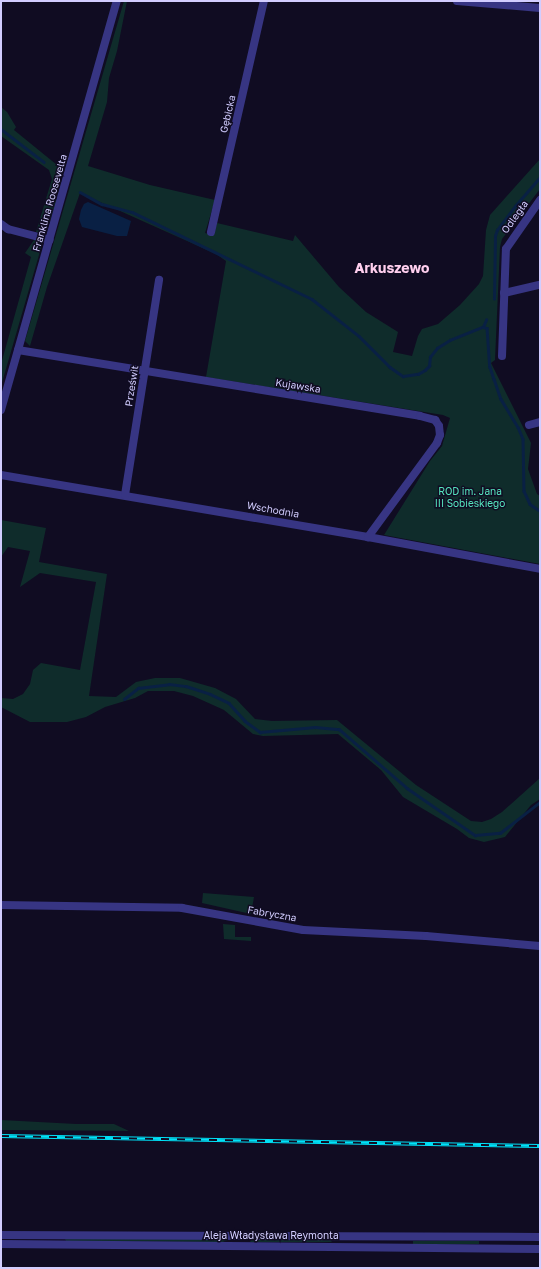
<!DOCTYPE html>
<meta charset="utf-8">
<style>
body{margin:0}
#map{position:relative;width:541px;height:1269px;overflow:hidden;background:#100c22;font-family:"Golos Text",sans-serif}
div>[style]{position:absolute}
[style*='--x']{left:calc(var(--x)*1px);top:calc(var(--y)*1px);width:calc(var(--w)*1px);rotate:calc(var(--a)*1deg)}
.green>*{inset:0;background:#0f2c2b;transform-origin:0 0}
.water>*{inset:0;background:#092044}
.stream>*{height:2.5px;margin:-1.25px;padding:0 1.25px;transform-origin:1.25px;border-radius:1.25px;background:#092044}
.minor>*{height:8px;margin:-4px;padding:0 4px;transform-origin:4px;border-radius:4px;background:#373583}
.rail>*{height:4px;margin-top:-2px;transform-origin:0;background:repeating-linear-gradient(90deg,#100c22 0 8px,#00e2f8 0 16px);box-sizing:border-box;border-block:1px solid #00e2f8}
span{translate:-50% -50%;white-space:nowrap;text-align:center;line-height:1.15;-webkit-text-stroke:3px #100c22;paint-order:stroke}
.street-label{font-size:10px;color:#d2cdff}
.park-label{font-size:10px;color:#55e4be}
.district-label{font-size:14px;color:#ffcfee;font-weight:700}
.frame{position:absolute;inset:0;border:2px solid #d2cdff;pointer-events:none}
</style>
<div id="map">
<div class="green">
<div style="clip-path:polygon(124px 1px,127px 1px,117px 51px,109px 78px,107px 102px,88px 166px,150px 185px,215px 200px,205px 233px,214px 235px,217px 223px,293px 241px,295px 235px,339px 287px,366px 312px,398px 332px,393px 352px,412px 356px,418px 336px,422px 329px,438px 324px,460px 305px,479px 284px,483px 276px,486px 230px,490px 215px,540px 159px,540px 189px,502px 239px,500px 247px,495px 360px,491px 363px,531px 443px,528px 469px,537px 494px,540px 496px,540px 564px,384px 535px,430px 461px,442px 446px,450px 418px,443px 415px,206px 377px,226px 261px,216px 254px,80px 193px,47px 287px,30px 346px,25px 341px)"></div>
<div style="clip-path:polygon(1px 107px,7px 112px,16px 127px,14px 130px,57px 165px,61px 165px,54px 188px,56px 202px,47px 229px,43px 233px,36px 232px,52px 179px,49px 170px,1px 136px)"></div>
<div style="clip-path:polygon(34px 240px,39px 242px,41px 248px,1px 386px,1px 364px,31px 257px,25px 253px)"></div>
<div style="clip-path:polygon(1px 520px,46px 528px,39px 562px,107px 574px,89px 696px,116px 697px,136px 682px,155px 678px,180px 678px,215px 688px,236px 699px,255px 719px,272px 721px,337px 720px,416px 785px,471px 821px,482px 822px,491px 819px,502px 812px,540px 778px,540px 799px,531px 805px,505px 837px,484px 842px,469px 838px,457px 829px,403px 797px,381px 770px,338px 734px,263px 736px,253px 734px,224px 710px,193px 696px,174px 691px,148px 691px,135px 698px,105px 707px,86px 717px,67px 722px,30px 722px,1px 707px,1px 698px,13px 699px,23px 694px,30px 684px,33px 670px,41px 663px,80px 670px,96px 582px,40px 573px,20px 587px,30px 551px,8px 547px,1px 557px)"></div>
<div style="clip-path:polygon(203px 893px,254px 897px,251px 914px,202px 903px)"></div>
<div style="clip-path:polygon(223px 924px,235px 925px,235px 937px,251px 937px,251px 941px,224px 939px)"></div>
<div style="clip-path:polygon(1px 1120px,76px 1124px,114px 1124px,129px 1131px,1px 1130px)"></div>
<div style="clip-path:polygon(65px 1239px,225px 1239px,228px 1240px,222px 1242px,66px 1241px)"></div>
<div style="clip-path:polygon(252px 1239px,330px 1240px,332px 1242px,250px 1242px)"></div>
<div style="left:413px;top:1241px;width:66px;height:3px"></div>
</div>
<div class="water">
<div style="clip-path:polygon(88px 202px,131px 221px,127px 236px,117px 236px,82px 227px,79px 219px,81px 210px,84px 204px)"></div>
</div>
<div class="stream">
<div style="--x:1;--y:129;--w:54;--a:37.5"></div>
<div style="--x:80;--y:192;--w:25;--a:29"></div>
<div style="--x:102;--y:204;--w:31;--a:15"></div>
<div style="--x:132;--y:212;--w:200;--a:25.8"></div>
<div style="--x:312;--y:299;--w:60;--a:38.2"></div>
<div style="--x:359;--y:336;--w:44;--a:45"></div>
<div style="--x:390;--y:367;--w:16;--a:35"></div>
<div style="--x:403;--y:376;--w:15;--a:-8"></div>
<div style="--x:418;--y:374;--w:8;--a:-30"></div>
<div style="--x:425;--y:370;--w:6;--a:-45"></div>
<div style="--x:429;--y:366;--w:9;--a:-84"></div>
<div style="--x:430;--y:357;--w:11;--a:-52"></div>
<div style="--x:437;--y:348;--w:15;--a:-32"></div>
<div style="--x:450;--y:340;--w:35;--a:-22"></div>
<div style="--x:483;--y:327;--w:8;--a:-67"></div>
<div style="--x:494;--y:299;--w:63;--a:-89.1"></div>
<div style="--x:495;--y:236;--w:6;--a:-72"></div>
<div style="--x:497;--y:230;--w:30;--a:-53"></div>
<div style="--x:515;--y:206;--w:38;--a:-49"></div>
<div style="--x:483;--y:327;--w:4;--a:14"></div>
<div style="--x:487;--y:328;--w:39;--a:86"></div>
<div style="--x:490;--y:367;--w:13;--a:72"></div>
<div style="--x:494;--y:379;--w:21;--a:71"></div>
<div style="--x:501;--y:399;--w:33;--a:59"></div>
<div style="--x:518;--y:427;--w:13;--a:67"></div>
<div style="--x:523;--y:439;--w:52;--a:88.9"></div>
<div style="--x:524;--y:491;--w:14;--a:65"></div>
<div style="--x:530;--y:504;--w:12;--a:35"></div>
<div style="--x:124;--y:699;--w:18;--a:-38"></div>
<div style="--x:138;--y:688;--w:31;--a:-7"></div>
<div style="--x:169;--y:684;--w:17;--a:7"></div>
<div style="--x:186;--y:686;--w:25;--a:18"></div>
<div style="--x:210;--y:694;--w:21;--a:25"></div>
<div style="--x:229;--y:703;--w:24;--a:48"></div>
<div style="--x:245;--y:721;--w:19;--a:36"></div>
<div style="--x:260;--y:732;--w:55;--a:-5.2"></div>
<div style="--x:315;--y:727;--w:24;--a:5"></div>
<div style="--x:339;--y:729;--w:90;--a:40.9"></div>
<div style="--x:407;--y:788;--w:83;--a:34.7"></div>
<div style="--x:475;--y:835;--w:25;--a:-5"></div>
<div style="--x:500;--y:833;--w:51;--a:-37.8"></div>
</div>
<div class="minor">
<div style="--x:457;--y:1;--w:83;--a:4.8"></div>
<div style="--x:1;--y:224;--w:9;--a:36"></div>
<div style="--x:8;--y:229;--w:43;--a:14.7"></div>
<div style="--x:211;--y:232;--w:237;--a:-77.1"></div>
<div style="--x:504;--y:293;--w:37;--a:-13"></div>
<div style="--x:18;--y:350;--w:407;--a:9.3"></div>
<div style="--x:420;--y:416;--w:16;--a:15"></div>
<div style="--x:435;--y:420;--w:7;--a:56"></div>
<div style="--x:439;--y:426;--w:9;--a:84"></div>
<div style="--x:440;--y:435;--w:9;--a:111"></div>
<div style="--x:437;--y:443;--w:117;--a:126.3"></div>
<div style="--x:502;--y:356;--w:107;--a:-87.9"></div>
<div style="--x:506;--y:249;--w:60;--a:-55.2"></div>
<div style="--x:1;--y:410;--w:425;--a:-74.2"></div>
<div style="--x:529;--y:425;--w:11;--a:-15"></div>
<div style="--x:1;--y:475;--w:372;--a:9.6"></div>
<div style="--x:368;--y:537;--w:175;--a:10.5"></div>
<div style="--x:125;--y:495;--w:218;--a:-81"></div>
<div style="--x:1;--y:905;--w:181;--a:0.9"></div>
<div style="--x:182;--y:908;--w:123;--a:10.3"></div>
<div style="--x:303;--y:930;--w:123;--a:2.8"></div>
<div style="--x:426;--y:936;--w:114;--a:5"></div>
<div style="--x:1;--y:1235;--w:539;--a:0.21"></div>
<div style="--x:1;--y:1244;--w:539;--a:0.53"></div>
</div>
<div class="rail">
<div style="--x:1;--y:1136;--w:539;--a:1.06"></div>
</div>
<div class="street-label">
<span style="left:228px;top:114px;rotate:-77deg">Gębicka</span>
<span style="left:50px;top:203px;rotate:-74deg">Franklina Roosevelta</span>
<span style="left:515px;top:217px;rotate:-54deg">Odległa</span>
<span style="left:132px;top:386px;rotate:-81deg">Prześwit</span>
<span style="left:298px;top:386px;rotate:9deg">Kujawska</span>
<span style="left:273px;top:510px;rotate:10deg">Wschodnia</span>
<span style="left:272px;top:914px;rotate:10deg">Fabryczna</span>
<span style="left:271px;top:1236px">Aleja Władysława Reymonta</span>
</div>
<div class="park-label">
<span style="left:470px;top:497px">ROD im. Jana<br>III Sobieskiego</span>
</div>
<div class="district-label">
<span style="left:392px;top:268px">Arkuszewo</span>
</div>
<div class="frame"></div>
</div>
